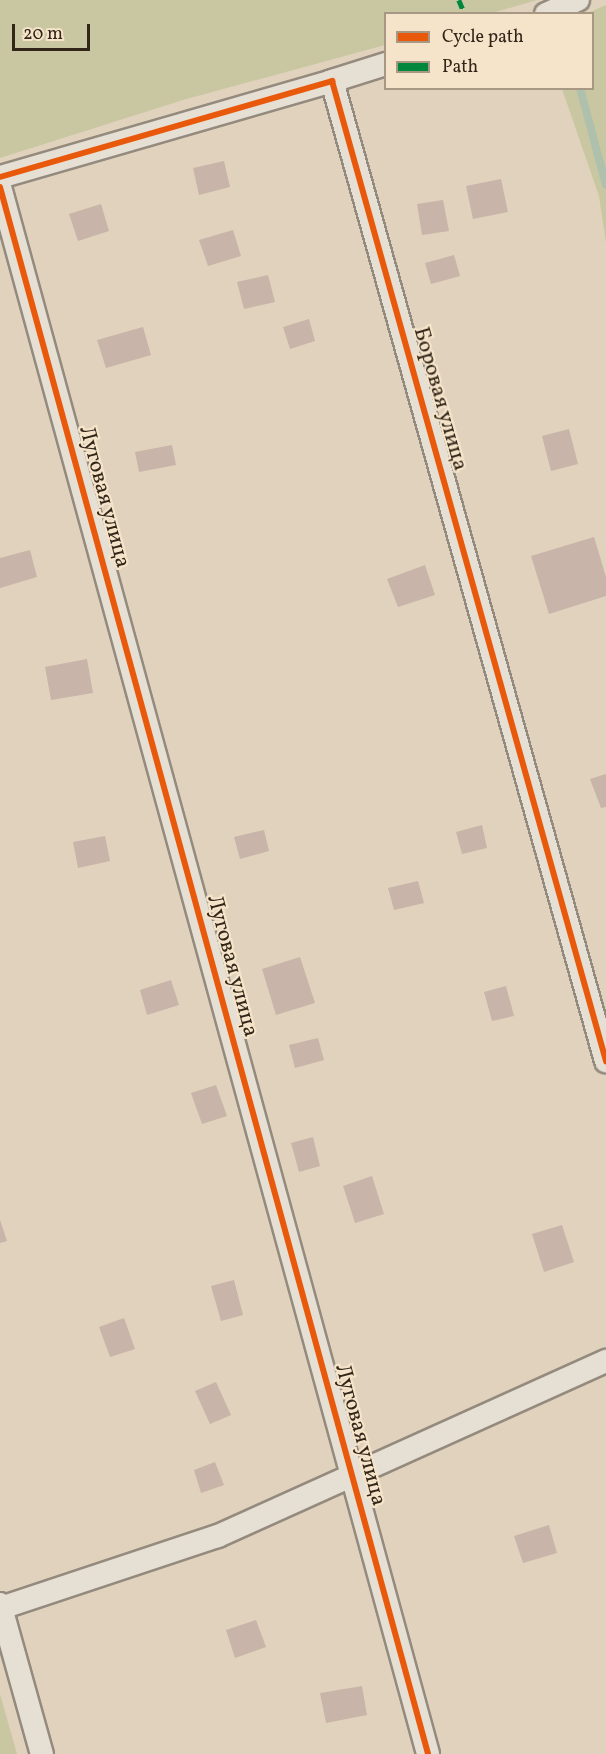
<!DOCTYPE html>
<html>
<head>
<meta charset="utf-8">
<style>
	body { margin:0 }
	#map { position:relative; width:606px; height:1754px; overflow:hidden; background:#e0d2bc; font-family:Vollkorn,serif }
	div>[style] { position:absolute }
	.green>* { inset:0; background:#c9c7a1 }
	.stream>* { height:8px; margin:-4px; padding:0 4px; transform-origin:4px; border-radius:4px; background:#afc0ad }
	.building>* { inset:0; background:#c8b4a8 }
	.roads { filter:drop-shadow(2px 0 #948a7d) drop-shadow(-2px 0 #948a7d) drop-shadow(0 2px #948a7d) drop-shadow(0 -2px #948a7d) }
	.minor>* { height:22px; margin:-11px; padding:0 11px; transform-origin:11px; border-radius:11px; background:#e6dfd4 }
	.quiet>* { height:4.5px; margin-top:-2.25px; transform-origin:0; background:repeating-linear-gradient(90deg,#00873e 0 9px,transparent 0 13.5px) }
	.cycleway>* { height:6px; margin:-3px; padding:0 3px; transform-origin:3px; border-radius:3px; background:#e8590c }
	span { translate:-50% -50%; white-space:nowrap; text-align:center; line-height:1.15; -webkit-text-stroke:4.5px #f5e4ca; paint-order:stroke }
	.street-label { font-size:22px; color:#322619 }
	.legend { position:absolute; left:384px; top:12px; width:210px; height:78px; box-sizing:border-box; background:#f5e4ca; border:2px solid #a79883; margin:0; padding:8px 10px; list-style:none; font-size:18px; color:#322619 }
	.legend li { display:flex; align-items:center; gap:12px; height:30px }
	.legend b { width:30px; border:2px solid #a79883 }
	.scale { position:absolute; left:12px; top:24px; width:78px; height:27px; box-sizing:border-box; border:3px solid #322619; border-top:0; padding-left:8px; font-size:18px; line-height:21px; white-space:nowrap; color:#322619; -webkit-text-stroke:4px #f5e4ca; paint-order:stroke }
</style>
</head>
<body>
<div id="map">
	<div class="green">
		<i style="clip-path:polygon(0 0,537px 0,492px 13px,386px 14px,385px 45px,183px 100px,0 158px)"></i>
		<i style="clip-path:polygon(606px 5px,606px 243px,599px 196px,562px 89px,592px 88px,592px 14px,588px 13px)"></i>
		<i style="clip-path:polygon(0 1694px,17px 1754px,0 1754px)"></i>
	</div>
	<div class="stream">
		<i style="left:580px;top:88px;width:100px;rotate:75deg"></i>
	</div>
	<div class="building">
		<i style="clip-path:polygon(224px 161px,230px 187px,199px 195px,193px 168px)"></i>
		<i style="clip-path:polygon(501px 179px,508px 212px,473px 219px,466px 186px)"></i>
		<i style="clip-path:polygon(443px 200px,449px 231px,422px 235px,417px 204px)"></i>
		<i style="clip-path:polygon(101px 204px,109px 231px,78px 241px,69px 214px)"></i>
		<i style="clip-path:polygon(233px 230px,241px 256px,208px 266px,199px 240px)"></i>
		<i style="clip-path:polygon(454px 255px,460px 276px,431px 284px,425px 263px)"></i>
		<i style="clip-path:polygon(268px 275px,275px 302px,244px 309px,237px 282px)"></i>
		<i style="clip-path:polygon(309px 319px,315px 341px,290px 349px,283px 327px)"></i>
		<i style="clip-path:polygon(143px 327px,151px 355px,106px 368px,97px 340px)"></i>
		<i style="clip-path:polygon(569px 429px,578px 464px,551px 471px,542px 436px)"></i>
		<i style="clip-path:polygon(172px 445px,176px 465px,139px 472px,135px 452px)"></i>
		<i style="clip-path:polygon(594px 537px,606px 577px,606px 596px,549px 614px,531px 556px)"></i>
		<i style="clip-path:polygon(30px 550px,37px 577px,0 588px,0 558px)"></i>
		<i style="clip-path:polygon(425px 565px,435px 595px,398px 607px,387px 579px)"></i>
		<i style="clip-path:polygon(87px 659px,93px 693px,51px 700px,45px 667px)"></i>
		<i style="clip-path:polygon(606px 774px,606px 807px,601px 808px,590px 779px)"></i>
		<i style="clip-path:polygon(482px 825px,487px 848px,462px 854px,456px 832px)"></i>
		<i style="clip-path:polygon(264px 830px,269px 851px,240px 859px,234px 837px)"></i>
		<i style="clip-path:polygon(105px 836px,110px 861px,78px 868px,73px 842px)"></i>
		<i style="clip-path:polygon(418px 881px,424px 903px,394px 910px,388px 888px)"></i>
		<i style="clip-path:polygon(300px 957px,315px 1003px,276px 1015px,262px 969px)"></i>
		<i style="clip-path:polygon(171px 980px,179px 1005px,147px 1015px,140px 990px)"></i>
		<i style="clip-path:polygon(506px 986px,514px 1016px,492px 1021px,484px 992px)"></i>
		<i style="clip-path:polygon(318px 1038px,324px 1060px,295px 1068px,289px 1045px)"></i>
		<i style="clip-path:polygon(216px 1085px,227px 1116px,202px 1124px,191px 1093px)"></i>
		<i style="clip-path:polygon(313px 1137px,320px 1166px,299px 1172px,291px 1143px)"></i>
		<i style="clip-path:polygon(372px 1176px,384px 1214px,355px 1223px,343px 1186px)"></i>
		<i style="clip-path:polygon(0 1220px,7px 1241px,0 1243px)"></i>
		<i style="clip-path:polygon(562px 1225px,574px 1262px,544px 1272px,532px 1234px)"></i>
		<i style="clip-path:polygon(234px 1280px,243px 1315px,221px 1321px,211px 1286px)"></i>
		<i style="clip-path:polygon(124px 1318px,135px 1349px,110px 1357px,99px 1327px)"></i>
		<i style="clip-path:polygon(216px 1382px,231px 1415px,210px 1424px,195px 1391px)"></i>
		<i style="clip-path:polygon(215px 1462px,224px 1485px,201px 1493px,194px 1470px)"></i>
		<i style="clip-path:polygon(549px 1525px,557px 1553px,523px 1563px,514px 1536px)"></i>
		<i style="clip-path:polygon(256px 1620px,266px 1647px,235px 1658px,226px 1630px)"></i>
		<i style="clip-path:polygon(362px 1686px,367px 1715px,326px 1723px,320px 1693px)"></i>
	</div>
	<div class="roads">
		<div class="minor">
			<i style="left:546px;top:14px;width:35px;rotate:-24deg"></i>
			<i style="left:332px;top:81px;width:57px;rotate:-17.5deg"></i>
			<i style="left:0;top:177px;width:346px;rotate:-16.1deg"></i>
			<i style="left:332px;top:81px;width:1018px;rotate:74.38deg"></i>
			<i style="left:0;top:187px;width:1624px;rotate:74.72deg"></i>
			<i style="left:0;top:1604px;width:156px;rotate:74.4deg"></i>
			<i style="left:1px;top:1608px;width:229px;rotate:-18.4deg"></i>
			<i style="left:218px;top:1536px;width:426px;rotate:-24.3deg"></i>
		</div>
	</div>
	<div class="quiet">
		<i style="left:459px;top:0;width:15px;rotate:67deg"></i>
	</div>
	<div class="cycleway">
		<i style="left:0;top:177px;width:346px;rotate:-16.1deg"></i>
		<i style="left:332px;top:81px;width:1018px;rotate:74.38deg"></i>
		<i style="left:0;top:187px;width:1624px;rotate:74.72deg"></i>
	</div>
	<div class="street-label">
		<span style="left:440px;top:399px;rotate:74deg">Боровая улица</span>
		<span style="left:104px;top:497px;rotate:75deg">Луговая улица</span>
		<span style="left:232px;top:966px;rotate:75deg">Луговая улица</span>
		<span style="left:360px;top:1435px;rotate:75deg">Луговая улица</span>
	</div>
	<ul class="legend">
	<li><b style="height:8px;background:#e8590c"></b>Cycle path</li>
	<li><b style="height:8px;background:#00873e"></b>Path</li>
	</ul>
	<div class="scale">20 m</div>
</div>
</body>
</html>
